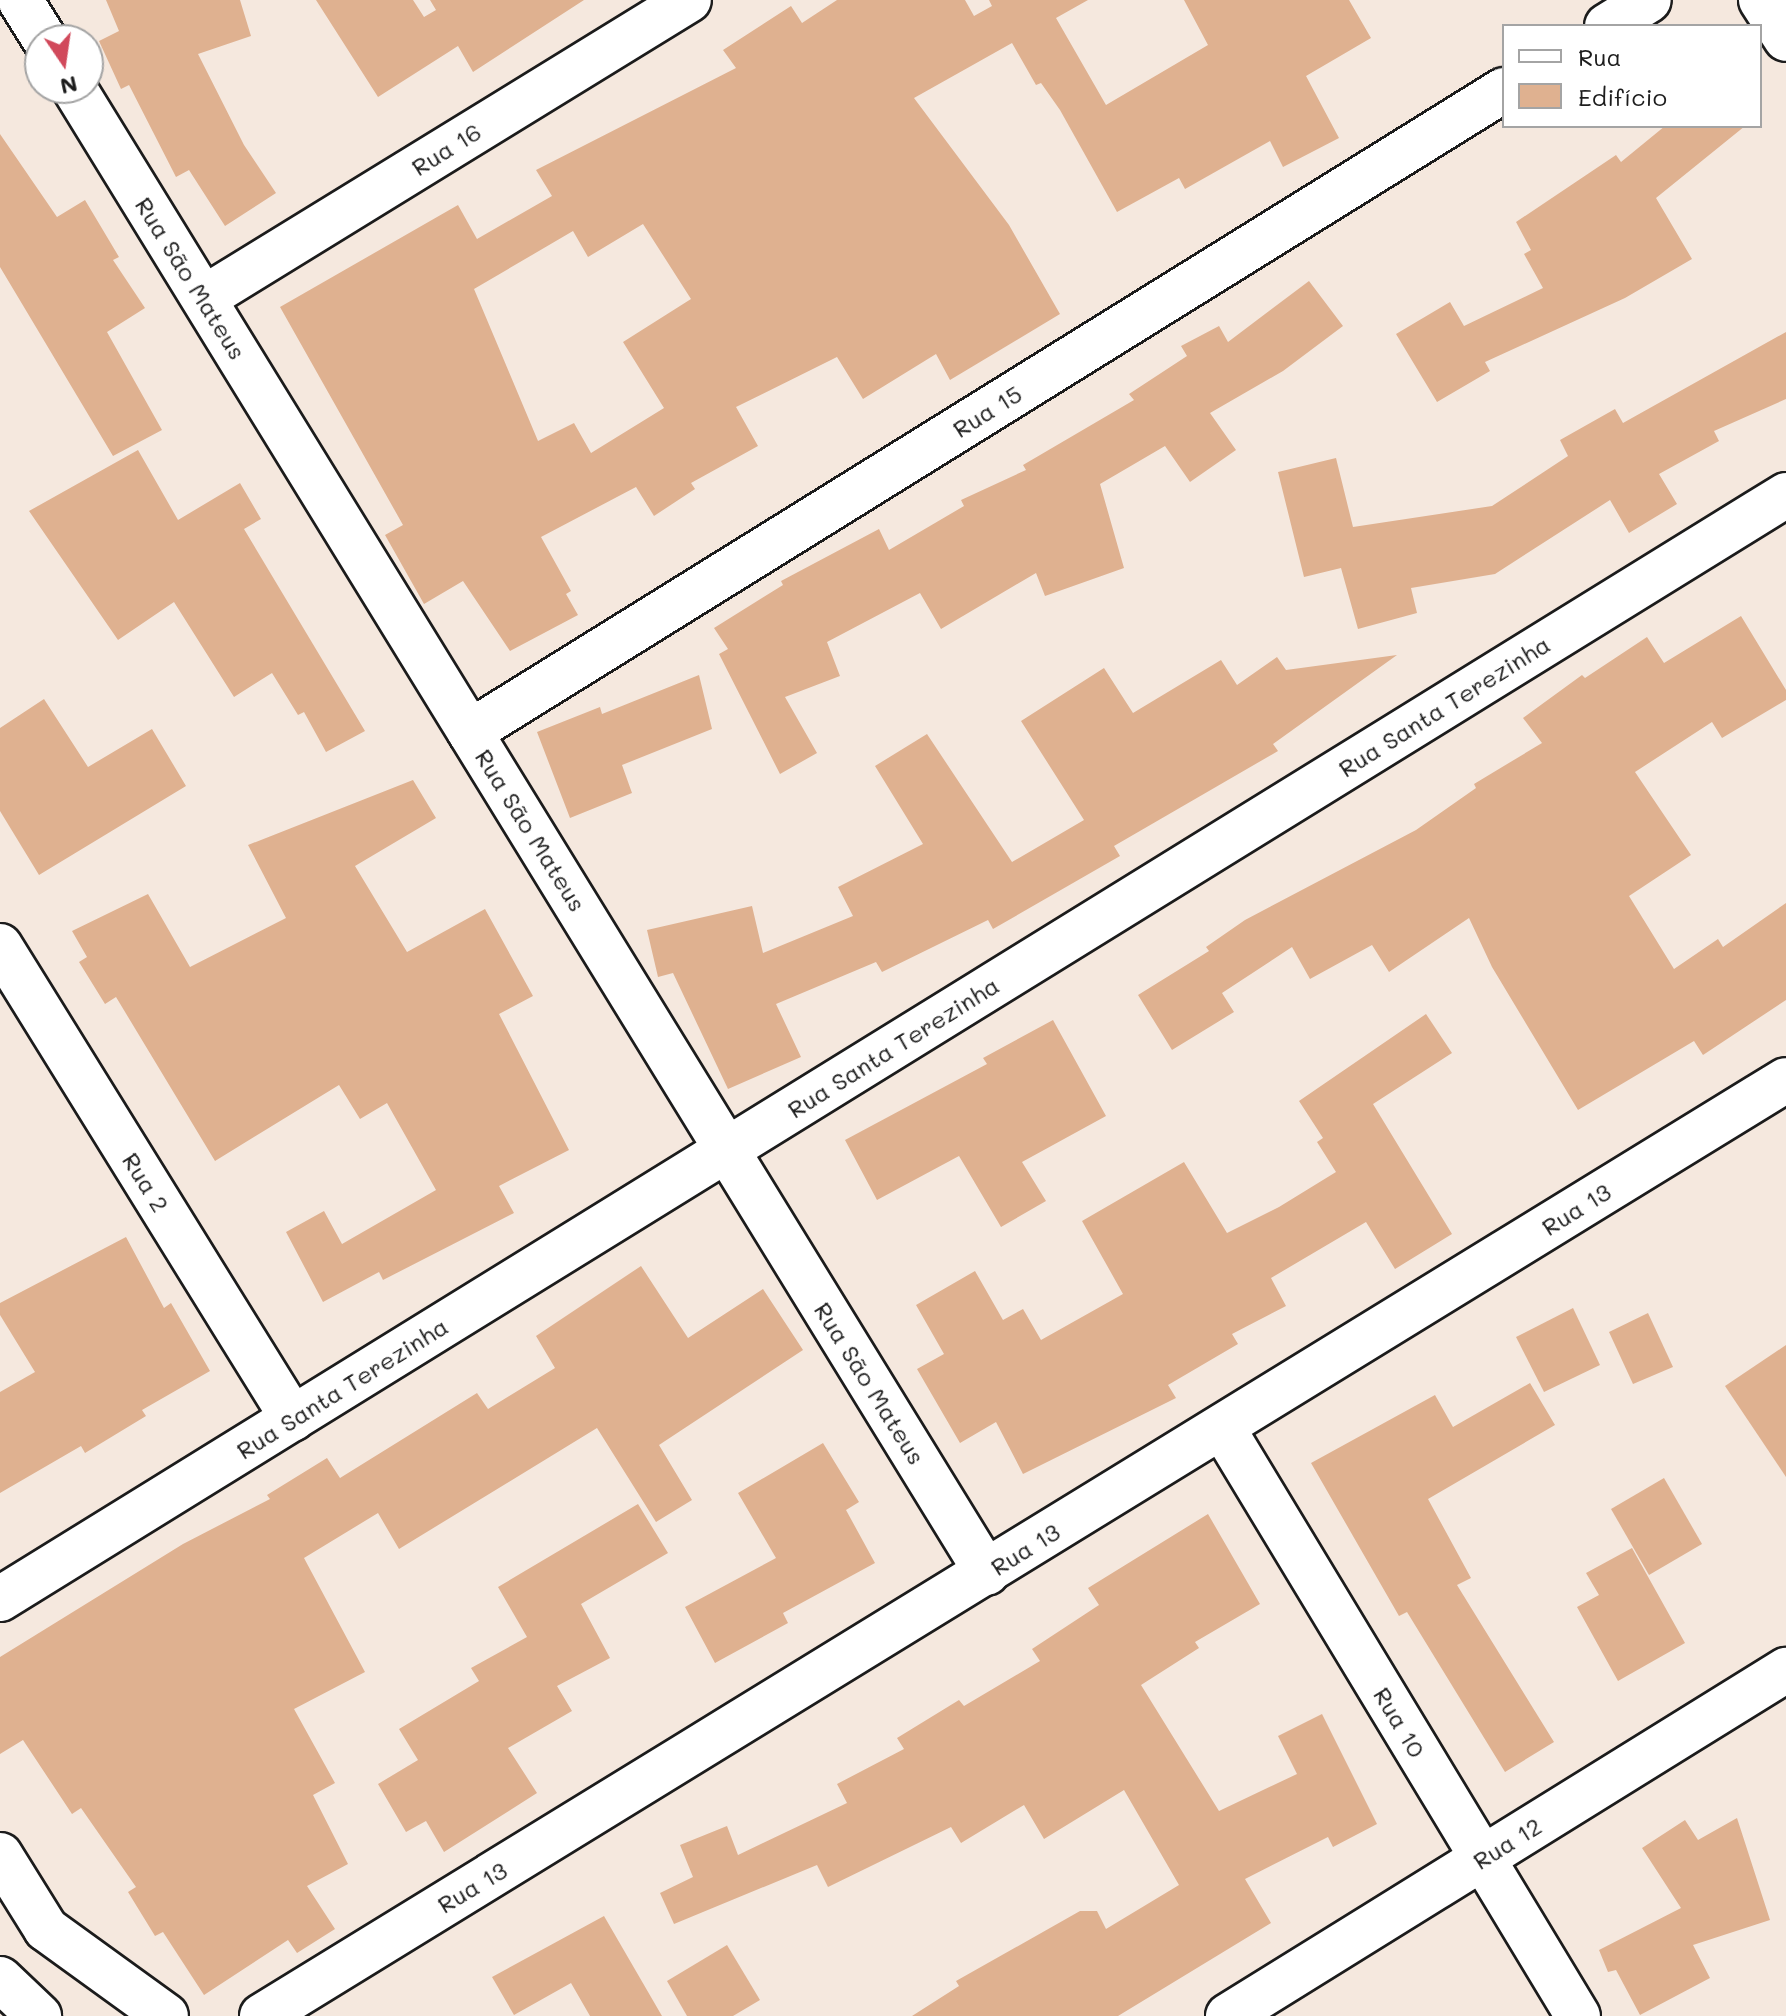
<!DOCTYPE html>
<html>
<head>
<meta charset="utf-8">
<style>
	body { margin:0 }
	#map { position:relative; width:1786px; height:2016px; overflow:hidden; background:#f5e8de; font-family:Mali,sans-serif }
	div>[style] { position:absolute }
	.building>* { inset:0; background:#dfb190 }
	.roads { filter:drop-shadow(2px 0 #1c1c1c) drop-shadow(-2px 0 #1c1c1c) drop-shadow(0 2px #1c1c1c) drop-shadow(0 -2px #1c1c1c) }
	.minor>* { height:44px; margin:-22px; padding:0 22px; transform-origin:22px; border-radius:22px; background:#fff }
	.tertiary>* { height:44px; margin:-22px; padding:0 22px; transform-origin:22px; border-radius:22px; background:#fff }
	span { translate:-50% -50%; white-space:nowrap; text-align:center; line-height:1.15; -webkit-text-stroke:7px #fff; paint-order:stroke }
	.street-label { font-size:24px; color:#1c1c1c }
	.legend { position:absolute; left:1502px; top:24px; width:260px; height:104px; box-sizing:border-box; background:#fff; border:2px solid #a4a4a4; margin:0; padding:10px 14px; list-style:none; font-size:24px; color:#1c1c1c }
	.legend li { display:flex; align-items:center; gap:16px; height:40px }
	.legend b { width:40px; border:2px solid #a4a4a4 }
	.north { position:absolute; left:24px; top:24px; width:80px; height:80px; box-sizing:border-box; background:#fff; border:2px solid #a4a4a4; border-radius:50%; rotate:167deg; font-size:22px; font-weight:700; line-height:32px; text-align:center; color:#1c1c1c }
	.north::after { content:''; display:block; margin:auto; width:28px; height:36px; background:#d1495b; clip-path:polygon(50% 0,100% 100%,50% 72%,0 100%) }
</style>
</head>
<body>
<div id="map">
	<div class="building">
		<i style="clip-path:polygon(106px 0,240px 0,251px 36px,198px 54px,244px 145px,276px 193px,225px 226px,189px 170px,176px 177px,129px 85px,121px 89px,99px 41px,119px 31px)"></i>
		<i style="clip-path:polygon(316px 0,413px 0,424px 17px,436px 10px,430px 0,584px 0,473px 72px,458px 46px,378px 97px)"></i>
		<i style="clip-path:polygon(evenodd,837px 0,965px 0,974px 16px,992px 6px,989px 0,1088px 0,1056px 18px,1106px 105px,1208px 45px,1184px 0,1349px 0,1371px 38px,1306px 76px,1339px 138px,1283px 167px,1270px 141px,1185px 189px,1179px 178px,1117px 212px,1060px 110px,1041px 83px,1036px 85px,1012px 43px,914px 98px,1009px 225px,1060px 314px,950px 380px,936px 354px,863px 399px,837px 357px,736px 407px,758px 446px,691px 483px,695px 489px,654px 516px,636px 487px,541px 537px,571px 591px,566px 594px,578px 615px,510px 651px,463px 581px,424px 604px,385px 535px,403px 525px,280px 307px,458px 205px,477px 239px,552px 196px,536px 170px,736px 68px,723px 50px,791px 6px,802px 23px,837px 0,643px 224px,691px 299px,623px 342px,664px 408px,591px 453px,574px 423px,538px 441px,474px 289px,573px 231px,588px 257px,643px 224px)"></i>
		<i style="clip-path:polygon(1665px 126px,1745px 126px,1656px 198px,1692px 259px,1625px 298px,1485px 362px,1490px 371px,1437px 402px,1396px 334px,1450px 302px,1464px 326px,1543px 288px,1524px 254px,1531px 250px,1516px 222px,1616px 155px,1621px 162px)"></i>
		<i style="clip-path:polygon(0 134px,57px 217px,85px 200px,119px 257px,113px 260px,145px 308px,107px 332px,162px 430px,113px 456px,0 267px)"></i>
		<i style="clip-path:polygon(1309px 281px,1343px 326px,1283px 371px,1210px 413px,1236px 450px,1190px 482px,1165px 446px,1100px 484px,1124px 568px,1045px 596px,1036px 573px,941px 629px,920px 593px,827px 642px,840px 676px,785px 697px,817px 753px,780px 774px,719px 654px,728px 649px,714px 628px,783px 585px,781px 581px,879px 529px,889px 550px,964px 506px,961px 500px,1026px 470px,1023px 465px,1134px 400px,1129px 394px,1187px 356px,1181px 346px,1219px 326px,1228px 342px)"></i>
		<i style="clip-path:polygon(1786px 332px,1786px 399px,1714px 431px,1719px 441px,1659px 474px,1677px 504px,1629px 533px,1610px 500px,1495px 574px,1411px 588px,1417px 613px,1358px 629px,1341px 568px,1304px 577px,1278px 472px,1336px 458px,1353px 527px,1492px 506px,1568px 456px,1560px 440px,1615px 409px,1623px 423px)"></i>
		<i style="clip-path:polygon(138px 450px,178px 520px,240px 483px,261px 519px,244px 529px,365px 731px,326px 752px,304px 712px,298px 715px,272px 673px,234px 697px,174px 602px,118px 640px,29px 511px)"></i>
		<i style="clip-path:polygon(1741px 616px,1786px 690px,1786px 700px,1722px 738px,1712px 722px,1635px 772px,1691px 855px,1629px 896px,1674px 969px,1718px 939px,1723px 947px,1786px 903px,1786px 1000px,1703px 1055px,1694px 1041px,1578px 1110px,1492px 967px,1469px 918px,1389px 972px,1372px 945px,1310px 979px,1292px 947px,1222px 993px,1234px 1012px,1172px 1050px,1138px 995px,1209px 951px,1206px 947px,1245px 920px,1416px 830px,1476px 788px,1474px 784px,1542px 743px,1523px 718px,1582px 675px,1585px 678px,1647px 637px,1664px 663px)"></i>
		<i style="clip-path:polygon(1397px 655px,1273px 744px,1278px 751px,1114px 846px,1120px 856px,993px 929px,988px 920px,882px 972px,876px 962px,776px 1004px,801px 1057px,728px 1089px,673px 973px,658px 977px,647px 930px,752px 906px,763px 953px,853px 916px,838px 887px,923px 844px,875px 766px,927px 734px,1012px 862px,1084px 820px,1021px 721px,1104px 668px,1133px 713px,1221px 660px,1237px 685px,1277px 657px,1286px 670px)"></i>
		<i style="clip-path:polygon(699px 675px,712px 729px,622px 765px,632px 793px,570px 818px,537px 732px,600px 707px,602px 714px)"></i>
		<i style="clip-path:polygon(44px 699px,88px 767px,152px 729px,186px 786px,39px 875px,0 811px,0 728px)"></i>
		<i style="clip-path:polygon(413px 780px,436px 818px,355px 866px,407px 952px,485px 909px,533px 996px,499px 1014px,569px 1150px,499px 1186px,514px 1213px,383px 1280px,379px 1272px,323px 1302px,286px 1232px,324px 1211px,342px 1244px,436px 1190px,387px 1103px,360px 1119px,339px 1085px,215px 1161px,116px 997px,105px 1004px,79px 962px,87px 957px,72px 931px,148px 894px,190px 967px,286px 918px,248px 845px)"></i>
		<i style="clip-path:polygon(1426px 1014px,1452px 1053px,1373px 1104px,1452px 1234px,1395px 1269px,1366px 1222px,1271px 1278px,1286px 1306px,1232px 1334px,1238px 1344px,1168px 1385px,1176px 1398px,1023px 1474px,996px 1422px,960px 1443px,917px 1369px,944px 1354px,916px 1305px,975px 1271px,1003px 1320px,1023px 1309px,1041px 1340px,1123px 1294px,1082px 1221px,1184px 1162px,1227px 1233px,1279px 1207px,1336px 1172px,1317px 1142px,1323px 1138px,1299px 1101px)"></i>
		<i style="clip-path:polygon(1053px 1020px,1106px 1116px,1022px 1162px,1046px 1201px,1001px 1227px,959px 1156px,877px 1200px,845px 1140px,987px 1064px,983px 1058px)"></i>
		<i style="clip-path:polygon(126px 1237px,164px 1308px,171px 1303px,210px 1371px,142px 1410px,146px 1416px,85px 1453px,81px 1446px,0 1493px,0 1392px,35px 1372px,0 1315px,0 1303px)"></i>
		<i style="clip-path:polygon(641px 1266px,688px 1338px,763px 1289px,803px 1350px,659px 1445px,692px 1500px,656px 1522px,597px 1428px,399px 1549px,378px 1513px,304px 1558px,365px 1672px,294px 1709px,335px 1783px,313px 1795px,348px 1864px,307px 1886px,335px 1929px,297px 1953px,288px 1940px,204px 1995px,163px 1932px,155px 1936px,128px 1892px,136px 1887px,81px 1808px,72px 1814px,23px 1740px,0 1754px,0 1657px,183px 1544px,270px 1499px,267px 1495px,327px 1458px,340px 1478px,477px 1393px,488px 1409px,555px 1368px,536px 1336px)"></i>
		<i style="clip-path:polygon(1573px 1308px,1600px 1365px,1544px 1392px,1516px 1337px)"></i>
		<i style="clip-path:polygon(1648px 1313px,1673px 1367px,1633px 1384px,1609px 1332px)"></i>
		<i style="clip-path:polygon(1786px 1345px,1786px 1477px,1725px 1386px)"></i>
		<i style="clip-path:polygon(1530px 1383px,1555px 1425px,1428px 1499px,1471px 1578px,1457px 1585px,1554px 1742px,1505px 1772px,1407px 1612px,1399px 1616px,1311px 1463px,1435px 1395px,1453px 1427px)"></i>
		<i style="clip-path:polygon(823px 1443px,859px 1502px,846px 1510px,875px 1563px,783px 1613px,788px 1623px,715px 1663px,685px 1607px,776px 1558px,738px 1493px)"></i>
		<i style="clip-path:polygon(1664px 1478px,1702px 1544px,1649px 1575px,1611px 1509px)"></i>
		<i style="clip-path:polygon(638px 1504px,668px 1553px,581px 1604px,610px 1658px,557px 1686px,572px 1711px,508px 1748px,537px 1793px,444px 1852px,426px 1821px,406px 1832px,378px 1784px,418px 1760px,399px 1729px,479px 1681px,471px 1668px,527px 1637px,498px 1587px)"></i>
		<i style="clip-path:polygon(1208px 1514px,1260px 1604px,1195px 1642px,1199px 1648px,1141px 1685px,1219px 1811px,1297px 1774px,1278px 1736px,1322px 1714px,1377px 1824px,1333px 1847px,1328px 1837px,1245px 1879px,1271px 1923px,1118px 2016px,912px 2016px,959px 1986px,956px 1981px,1080px 1911px,1097px 1911px,1106px 1929px,1179px 1885px,1124px 1790px,1044px 1839px,1024px 1805px,961px 1843px,951px 1827px,828px 1887px,817px 1865px,674px 1924px,660px 1893px,693px 1877px,680px 1845px,727px 1826px,738px 1855px,847px 1803px,837px 1784px,904px 1749px,897px 1738px,959px 1700px,964px 1706px,1040px 1661px,1032px 1649px,1099px 1605px,1088px 1588px)"></i>
		<i style="clip-path:polygon(1632px 1548px,1685px 1643px,1618px 1681px,1577px 1607px,1599px 1595px,1586px 1573px)"></i>
		<i style="clip-path:polygon(1737px 1818px,1770px 1920px,1693px 1945px,1710px 1978px,1640px 2015px,1616px 1970px,1608px 1972px,1599px 1950px,1681px 1908px,1642px 1848px,1685px 1820px,1698px 1840px)"></i>
		<i style="clip-path:polygon(604px 1916px,662px 2016px,590px 2016px,571px 1983px,514px 2015px,492px 1977px)"></i>
		<i style="clip-path:polygon(727px 1945px,760px 2000px,733px 2016px,687px 2016px,667px 1981px)"></i>
	</div>
	<div class="roads">
		<div class="minor">
			<i style="left:20px;top:0;width:47px;rotate:58deg"></i>
			<i style="left:1761px;top:0;width:46px;rotate:57.3deg"></i>
			<i style="left:1607px;top:26px;width:49px;rotate:-31.8deg"></i>
			<i style="left:74px;top:88px;width:1743px;rotate:58.42deg"></i>
			<i style="left:204px;top:298px;width:569px;rotate:-31.57deg"></i>
			<i style="left:470px;top:732px;width:1217px;rotate:-31.84deg"></i>
			<i style="left:0;top:946px;width:556px;rotate:58.22deg"></i>
			<i style="left:1222px;top:1427px;width:688px;rotate:58.85deg"></i>
			<i style="left:0;top:1599px;width:2100px;rotate:-31.72deg"></i>
			<i style="left:1228px;top:2016px;width:657px;rotate:-31.8deg"></i>
		</div>
		<div class="tertiary">
			<i style="left:0;top:1855px;width:87px;rotate:58.1deg"></i>
			<i style="left:46px;top:1929px;width:148px;rotate:35.9deg"></i>
			<i style="left:0;top:1979px;width:54px;rotate:43.5deg"></i>
			<i style="left:262px;top:2016px;width:1788px;rotate:-31.56deg"></i>
		</div>
	</div>
	<div class="street-label">
		<span style="left:446px;top:149px;rotate:-32deg">Rua 16</span>
		<span style="left:191px;top:278px;rotate:58deg">Rua São Mateus</span>
		<span style="left:987px;top:411px;rotate:-32deg">Rua 15</span>
		<span style="left:1444px;top:706px;rotate:-32deg">Rua Santa Terezinha</span>
		<span style="left:531px;top:830px;rotate:58deg">Rua São Mateus</span>
		<span style="left:893px;top:1047px;rotate:-32deg">Rua Santa Terezinha</span>
		<span style="left:146px;top:1182px;rotate:58deg">Rua 2</span>
		<span style="left:1576px;top:1209px;rotate:-32deg">Rua 13</span>
		<span style="left:870px;top:1383px;rotate:58deg">Rua São Mateus</span>
		<span style="left:342px;top:1388px;rotate:-32deg">Rua Santa Terezinha</span>
		<span style="left:1025px;top:1549px;rotate:-32deg">Rua 13</span>
		<span style="left:1400px;top:1722px;rotate:59deg">Rua 10</span>
		<span style="left:1507px;top:1843px;rotate:-32deg">Rua 12</span>
		<span style="left:472px;top:1887px;rotate:-31deg">Rua 13</span>
	</div>
	<ul class="legend">
	<li><b style="height:10px;background:#fff"></b>Rua</li>
	<li><b style="height:22px;background:#dfb190"></b>Edifício</li>
	</ul>
	<div class="north">N</div>
</div>
</body>
</html>
